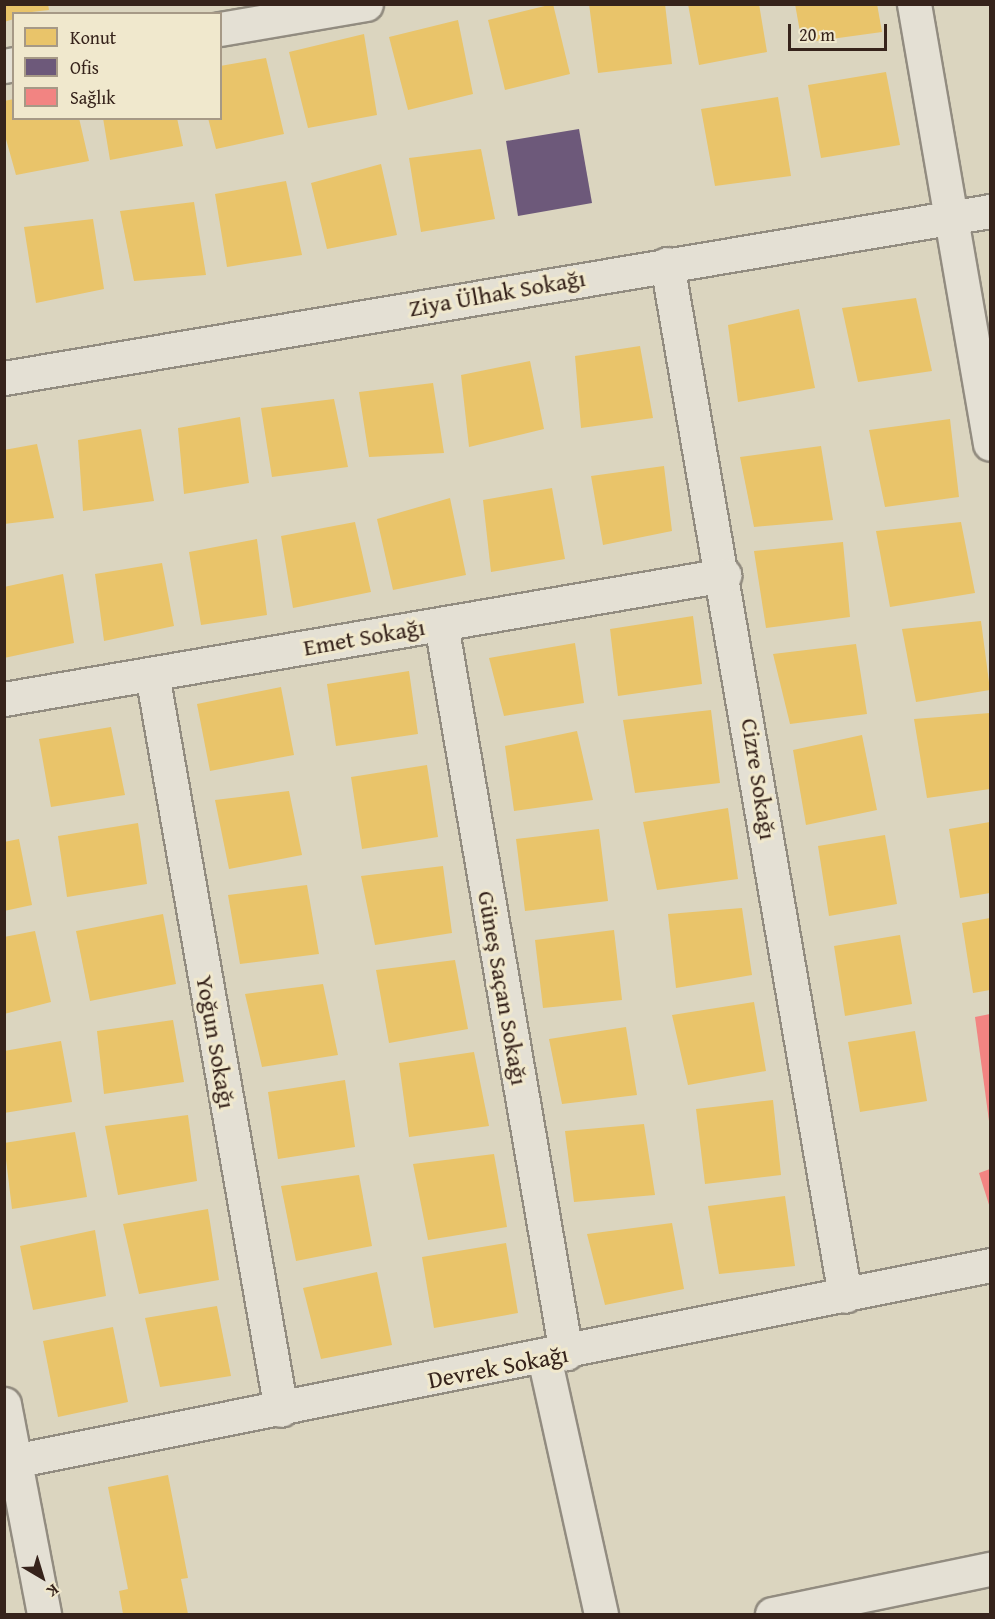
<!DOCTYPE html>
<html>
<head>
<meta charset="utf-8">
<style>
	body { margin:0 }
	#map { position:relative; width:995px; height:1619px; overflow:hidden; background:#dbd5bf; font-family:"Gentium Book Plus",serif }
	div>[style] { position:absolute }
	.homes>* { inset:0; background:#e9c46a }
	.offices>* { inset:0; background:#6d597a }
	.health>* { inset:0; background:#f28482 }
	.roads { filter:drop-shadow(2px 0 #928c80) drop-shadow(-2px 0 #928c80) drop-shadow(0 2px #928c80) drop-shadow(0 -2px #928c80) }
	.minor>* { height:33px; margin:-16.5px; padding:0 16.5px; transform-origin:16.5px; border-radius:16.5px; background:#e4e0d4 }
	.tertiary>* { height:33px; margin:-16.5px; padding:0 16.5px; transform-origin:16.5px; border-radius:16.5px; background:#e4e0d4 }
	span { translate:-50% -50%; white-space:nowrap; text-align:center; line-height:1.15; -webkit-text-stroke:6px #f0e8cd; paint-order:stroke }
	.street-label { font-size:24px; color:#36231b }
	.frame { position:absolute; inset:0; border:6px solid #36231b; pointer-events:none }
	.legend { position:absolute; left:12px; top:12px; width:210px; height:108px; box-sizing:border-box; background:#f0e8cd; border:2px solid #a69986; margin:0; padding:8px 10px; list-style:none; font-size:18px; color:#36231b }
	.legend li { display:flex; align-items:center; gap:12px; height:30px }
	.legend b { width:30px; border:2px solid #a69986 }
	.north { position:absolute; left:12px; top:1547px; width:60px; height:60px; -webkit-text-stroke:4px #f0e8cd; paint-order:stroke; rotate:142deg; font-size:16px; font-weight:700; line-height:24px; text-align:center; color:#36231b }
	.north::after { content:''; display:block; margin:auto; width:21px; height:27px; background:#36231b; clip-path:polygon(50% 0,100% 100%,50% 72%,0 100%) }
	.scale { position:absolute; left:788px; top:24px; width:99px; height:27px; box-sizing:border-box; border:3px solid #36231b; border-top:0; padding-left:8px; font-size:18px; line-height:21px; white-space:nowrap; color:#36231b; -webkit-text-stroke:4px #f0e8cd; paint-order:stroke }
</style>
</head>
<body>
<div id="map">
	<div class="homes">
		<i style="clip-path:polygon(4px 4px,48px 4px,49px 10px,14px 14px,14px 19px,4px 22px)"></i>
		<i style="clip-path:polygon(553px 4px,570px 74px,505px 90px,488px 20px)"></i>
		<i style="clip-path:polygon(589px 4px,665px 4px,672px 64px,598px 73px)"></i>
		<i style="clip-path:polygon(688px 4px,759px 4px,767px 52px,699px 65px)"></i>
		<i style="clip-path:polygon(795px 4px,877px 4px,882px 32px,802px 43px)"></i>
		<i style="clip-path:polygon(458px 20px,473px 94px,408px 110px,389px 37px)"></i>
		<i style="clip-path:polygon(364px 34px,377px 115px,308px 128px,289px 52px)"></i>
		<i style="clip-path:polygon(266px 58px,284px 134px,216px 149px,208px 118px,220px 118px,220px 66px)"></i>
		<i style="clip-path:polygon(886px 72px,900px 145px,821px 158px,808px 85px)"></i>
		<i style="clip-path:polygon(778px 97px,791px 176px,715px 186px,701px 109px)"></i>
		<i style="clip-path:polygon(14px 99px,14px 118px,79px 118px,89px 161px,16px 175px,4px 132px,4px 101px)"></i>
		<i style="clip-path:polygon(103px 118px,177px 118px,183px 146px,110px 160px)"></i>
		<i style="clip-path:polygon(481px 149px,495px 219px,421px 232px,409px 158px)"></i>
		<i style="clip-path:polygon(381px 164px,397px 235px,327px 249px,311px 183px)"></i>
		<i style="clip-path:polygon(286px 181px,302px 255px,227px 267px,215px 194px)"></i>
		<i style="clip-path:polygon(194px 202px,206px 275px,134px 281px,120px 211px)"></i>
		<i style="clip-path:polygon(93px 219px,104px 289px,36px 303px,24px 227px)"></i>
		<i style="clip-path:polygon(916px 298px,932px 371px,858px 382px,842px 308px)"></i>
		<i style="clip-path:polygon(799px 309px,815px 388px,738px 402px,728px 325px)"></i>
		<i style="clip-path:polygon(640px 346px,653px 418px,581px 428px,575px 356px)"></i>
		<i style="clip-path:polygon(530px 361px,544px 429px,469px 447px,461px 375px)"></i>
		<i style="clip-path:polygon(433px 383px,444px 453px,369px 457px,359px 392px)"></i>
		<i style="clip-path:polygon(334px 399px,348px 467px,272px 477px,261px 408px)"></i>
		<i style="clip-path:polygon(240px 417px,249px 483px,184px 494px,178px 428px)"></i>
		<i style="clip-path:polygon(950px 419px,959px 497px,885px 507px,869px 430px)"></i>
		<i style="clip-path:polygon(141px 429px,154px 501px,83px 511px,78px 440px)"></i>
		<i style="clip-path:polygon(37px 444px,54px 518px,4px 524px,4px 450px)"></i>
		<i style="clip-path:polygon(821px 446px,833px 520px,754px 527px,740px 457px)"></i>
		<i style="clip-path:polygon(664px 466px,672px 531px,603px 545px,591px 476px)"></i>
		<i style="clip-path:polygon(552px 488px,565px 559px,491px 572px,483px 500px)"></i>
		<i style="clip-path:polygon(450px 498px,466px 575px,393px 590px,377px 519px)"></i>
		<i style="clip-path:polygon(355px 522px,371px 592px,293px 608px,281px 536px)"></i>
		<i style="clip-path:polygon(961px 522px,975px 593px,890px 607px,876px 531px)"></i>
		<i style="clip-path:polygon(257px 539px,267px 615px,201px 625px,189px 552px)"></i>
		<i style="clip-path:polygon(843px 542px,850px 617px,766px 628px,754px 551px)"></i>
		<i style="clip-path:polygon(162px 563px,174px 626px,104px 641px,95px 574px)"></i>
		<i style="clip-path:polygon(63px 574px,74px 643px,4px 658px,4px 587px)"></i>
		<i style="clip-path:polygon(693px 616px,702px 684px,618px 696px,610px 629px)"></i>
		<i style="clip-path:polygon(981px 621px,990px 690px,916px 702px,902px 629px)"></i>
		<i style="clip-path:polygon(575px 643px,584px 703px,504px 716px,489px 658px)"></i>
		<i style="clip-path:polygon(856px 644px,867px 714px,790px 724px,773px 654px)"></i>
		<i style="clip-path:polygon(409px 671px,418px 734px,336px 746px,327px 684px)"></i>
		<i style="clip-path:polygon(281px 687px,294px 755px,210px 771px,197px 704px)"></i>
		<i style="clip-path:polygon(711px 710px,720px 783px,635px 793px,623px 720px)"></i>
		<i style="clip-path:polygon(990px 713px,990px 789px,927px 798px,914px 719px)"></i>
		<i style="clip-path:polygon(111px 727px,125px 795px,51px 807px,39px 739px)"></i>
		<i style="clip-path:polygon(577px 731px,593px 800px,514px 811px,505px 746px)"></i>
		<i style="clip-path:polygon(862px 735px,877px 810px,806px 825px,793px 750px)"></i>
		<i style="clip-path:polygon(427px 765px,438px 837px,362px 849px,351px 777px)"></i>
		<i style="clip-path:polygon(289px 791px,302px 855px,229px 869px,215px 800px)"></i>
		<i style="clip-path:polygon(728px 808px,738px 879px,657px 890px,643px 822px)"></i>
		<i style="clip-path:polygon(990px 822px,990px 893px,960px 898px,949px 829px)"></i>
		<i style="clip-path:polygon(138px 823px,147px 884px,67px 897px,58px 836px)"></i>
		<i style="clip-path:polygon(599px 829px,608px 901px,525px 911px,516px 839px)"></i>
		<i style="clip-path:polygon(885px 835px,897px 904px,829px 916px,818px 846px)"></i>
		<i style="clip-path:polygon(19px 839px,32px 905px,4px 911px,4px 842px)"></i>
		<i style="clip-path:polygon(443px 866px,452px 933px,375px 945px,361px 876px)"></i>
		<i style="clip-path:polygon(307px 885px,319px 954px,240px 964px,228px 895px)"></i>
		<i style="clip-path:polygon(742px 908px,752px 975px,676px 988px,668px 914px)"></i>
		<i style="clip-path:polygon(163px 914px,176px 984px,90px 1001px,76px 931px)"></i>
		<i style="clip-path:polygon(990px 918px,990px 990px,973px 993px,962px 923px)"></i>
		<i style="clip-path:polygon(614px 930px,622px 1000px,543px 1008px,535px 940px)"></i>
		<i style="clip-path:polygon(35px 931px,51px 1002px,4px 1014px,4px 937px)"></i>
		<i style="clip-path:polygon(900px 935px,912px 1004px,845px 1016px,834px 946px)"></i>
		<i style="clip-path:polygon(455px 960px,468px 1029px,389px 1043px,376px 970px)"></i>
		<i style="clip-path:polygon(323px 984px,338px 1055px,262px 1067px,245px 994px)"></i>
		<i style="clip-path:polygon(754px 1002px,766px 1071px,688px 1085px,672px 1015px)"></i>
		<i style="clip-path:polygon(173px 1020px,184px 1082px,104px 1094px,97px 1031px)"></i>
		<i style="clip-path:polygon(626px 1027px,637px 1095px,562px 1104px,549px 1039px)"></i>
		<i style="clip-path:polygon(915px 1031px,927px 1101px,860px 1112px,848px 1042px)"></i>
		<i style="clip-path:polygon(61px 1041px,72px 1102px,4px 1113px,4px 1051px)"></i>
		<i style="clip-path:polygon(474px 1052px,489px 1126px,409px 1137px,399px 1063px)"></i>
		<i style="clip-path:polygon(345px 1080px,355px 1147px,278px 1159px,268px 1092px)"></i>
		<i style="clip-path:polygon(773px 1100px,781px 1175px,705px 1184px,696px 1109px)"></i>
		<i style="clip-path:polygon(188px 1115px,197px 1181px,118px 1195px,105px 1126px)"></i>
		<i style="clip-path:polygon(644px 1124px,655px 1195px,574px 1202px,565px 1131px)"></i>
		<i style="clip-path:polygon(75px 1132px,87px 1197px,12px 1209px,4px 1143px)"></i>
		<i style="clip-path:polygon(494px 1154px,507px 1227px,428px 1240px,413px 1164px)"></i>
		<i style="clip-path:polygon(359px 1175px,372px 1246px,296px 1261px,281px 1186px)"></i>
		<i style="clip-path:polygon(785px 1196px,795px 1266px,719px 1274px,708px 1206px)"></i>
		<i style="clip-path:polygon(208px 1209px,219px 1280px,139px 1294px,123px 1224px)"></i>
		<i style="clip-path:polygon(672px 1223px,684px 1289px,605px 1305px,587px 1234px)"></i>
		<i style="clip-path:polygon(95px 1230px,106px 1296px,33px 1310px,20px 1246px)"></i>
		<i style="clip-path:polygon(506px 1243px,518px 1313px,434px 1328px,422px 1257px)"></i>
		<i style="clip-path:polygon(377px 1272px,392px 1345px,321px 1359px,303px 1288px)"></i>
		<i style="clip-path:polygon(217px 1306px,231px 1376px,160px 1387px,145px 1318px)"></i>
		<i style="clip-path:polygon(113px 1327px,128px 1402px,58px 1417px,43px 1341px)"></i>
		<i style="clip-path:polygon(168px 1475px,188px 1578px,181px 1579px,188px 1614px,123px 1614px,119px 1591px,128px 1589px,108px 1487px)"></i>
	</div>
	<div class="offices">
		<i style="clip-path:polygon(579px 129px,592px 203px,518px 216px,506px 141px)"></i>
	</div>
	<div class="health">
		<i style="clip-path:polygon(990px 1014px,990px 1121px,989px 1121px,975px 1017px)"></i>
		<i style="clip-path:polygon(990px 1169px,990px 1208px,979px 1173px)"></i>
	</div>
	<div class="roads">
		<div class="minor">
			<i style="left:914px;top:4px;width:217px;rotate:80.2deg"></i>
			<i style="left:220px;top:29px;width:148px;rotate:-9.7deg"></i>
			<i style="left:4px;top:66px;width:10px;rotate:-11deg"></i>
			<i style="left:667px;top:264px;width:1047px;rotate:80.21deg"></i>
			<i style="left:441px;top:624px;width:740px;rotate:80.27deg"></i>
			<i style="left:152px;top:674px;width:747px;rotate:80.06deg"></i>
			<i style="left:4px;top:699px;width:731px;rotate:-9.77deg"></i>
			<i style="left:544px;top:1357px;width:263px;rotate:77.5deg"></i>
			<i style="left:4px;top:1404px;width:214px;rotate:79.2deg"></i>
			<i style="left:4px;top:1463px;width:1006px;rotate:-11.35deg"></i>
			<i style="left:772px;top:1614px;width:223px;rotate:-11.7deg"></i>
		</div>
		<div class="tertiary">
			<i style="left:951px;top:218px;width:229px;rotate:80.2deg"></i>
			<i style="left:4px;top:378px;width:1000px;rotate:-9.61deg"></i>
		</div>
	</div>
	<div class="street-label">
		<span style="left:497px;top:293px;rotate:-10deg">Ziya Ülhak Sokağı</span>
		<span style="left:364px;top:637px;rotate:-10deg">Emet Sokağı</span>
		<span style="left:759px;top:779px;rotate:81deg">Cizre Sokağı</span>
		<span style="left:503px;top:988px;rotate:80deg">Güneş Saçan Sokağı</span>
		<span style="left:216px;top:1042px;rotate:80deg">Yoğun Sokağı</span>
		<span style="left:498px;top:1367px;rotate:-11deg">Devrek Sokağı</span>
	</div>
	<div class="frame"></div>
	<ul class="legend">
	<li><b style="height:16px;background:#e9c46a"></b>Konut</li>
	<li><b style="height:16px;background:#6d597a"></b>Ofis</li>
	<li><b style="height:16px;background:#f28482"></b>Sağlık</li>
	</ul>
	<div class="north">K</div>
	<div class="scale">20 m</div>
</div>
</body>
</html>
